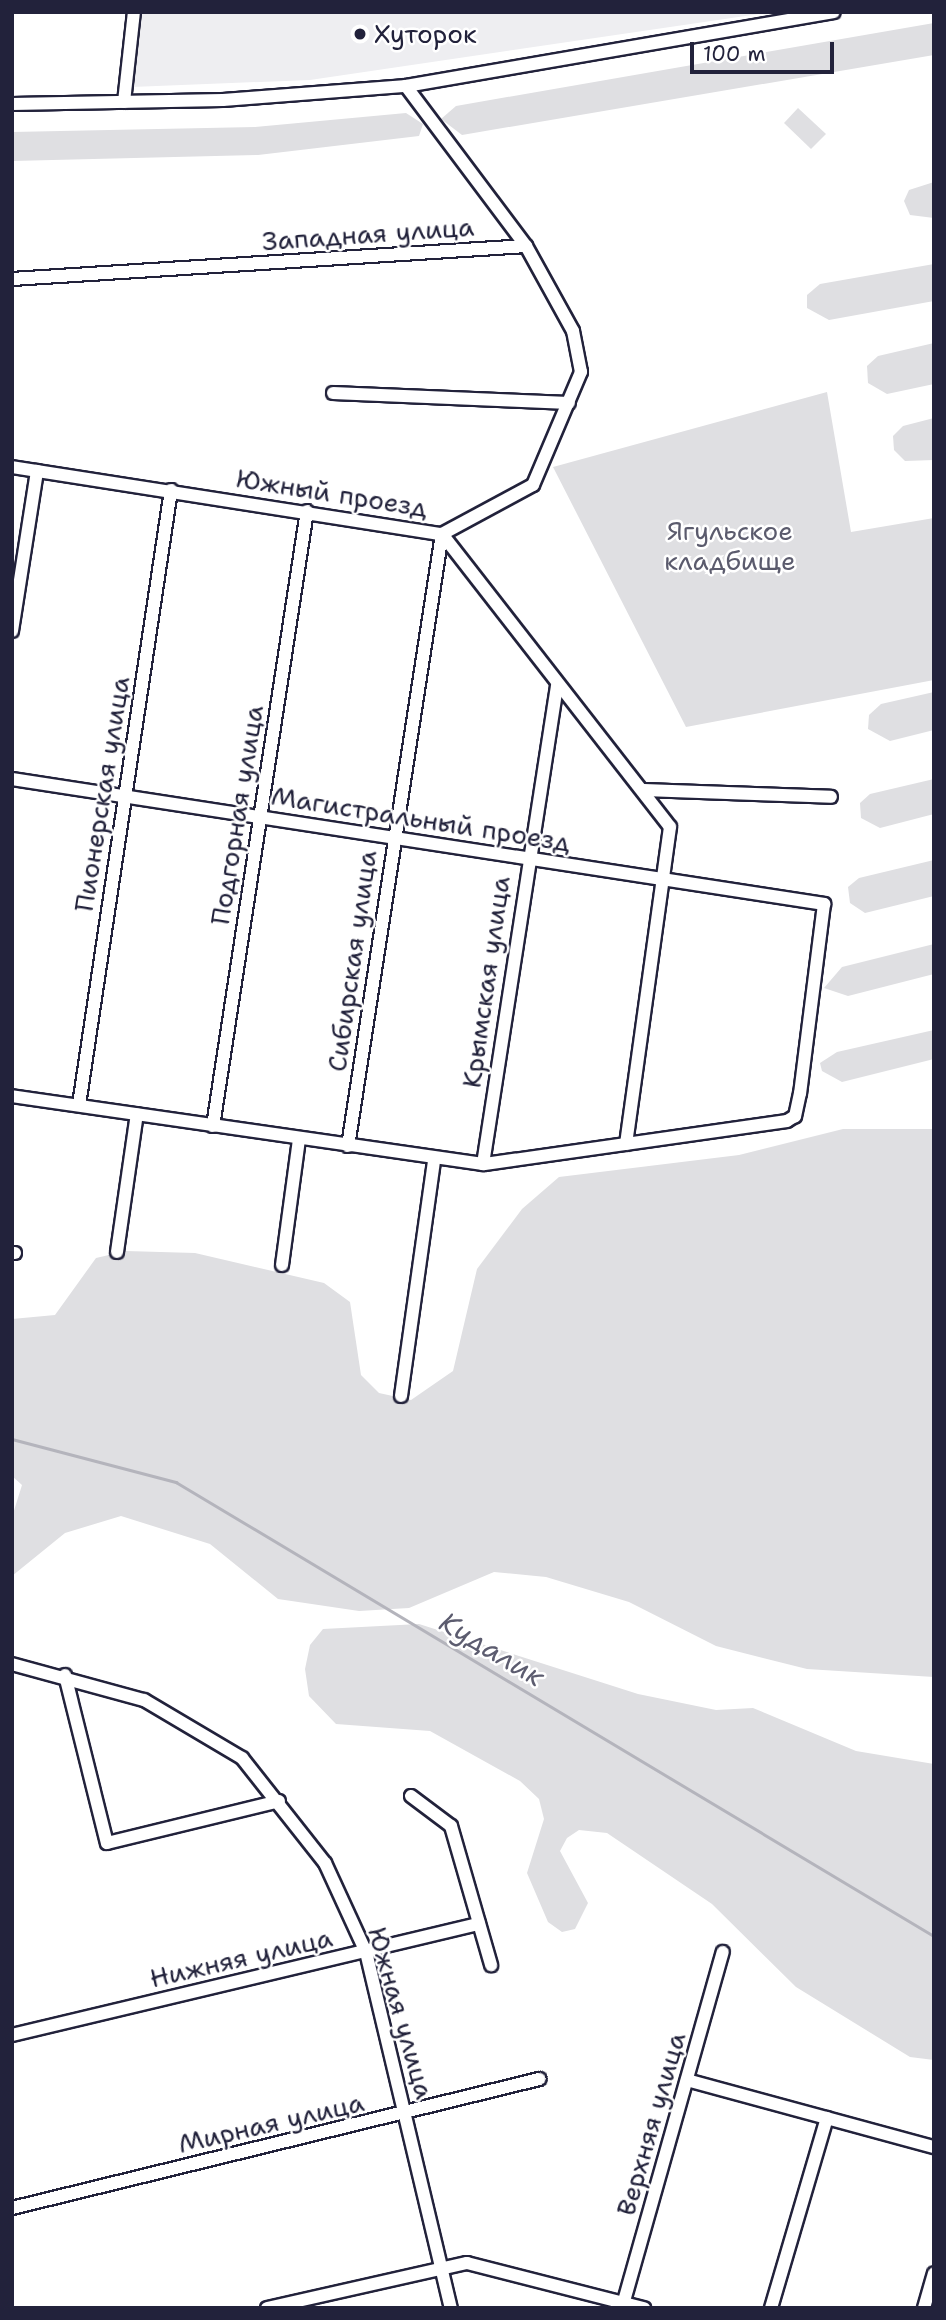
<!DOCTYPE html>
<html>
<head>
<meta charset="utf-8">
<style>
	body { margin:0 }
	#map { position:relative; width:946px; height:2320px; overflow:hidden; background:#fff; font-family:"Shantell Sans",sans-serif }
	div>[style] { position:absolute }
	.built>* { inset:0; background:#eeeef1 }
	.green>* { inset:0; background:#dfdfe2 }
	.stream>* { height:2.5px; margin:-1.25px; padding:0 1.25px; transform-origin:1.25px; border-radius:1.25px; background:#b4b4bc }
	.roads { filter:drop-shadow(2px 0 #22223b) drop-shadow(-2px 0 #22223b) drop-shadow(0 2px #22223b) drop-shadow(0 -2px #22223b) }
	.minor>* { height:12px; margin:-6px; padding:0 6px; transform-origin:6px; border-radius:6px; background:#fff }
	.dots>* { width:19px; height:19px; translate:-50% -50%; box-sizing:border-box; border:4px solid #fff; border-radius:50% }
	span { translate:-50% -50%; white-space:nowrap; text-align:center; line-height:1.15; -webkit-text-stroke:5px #fff; paint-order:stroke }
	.poi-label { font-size:26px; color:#22223b }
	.left { translate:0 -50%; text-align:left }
	.street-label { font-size:26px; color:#22223b }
	.park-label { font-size:26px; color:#5b5b6d }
	.water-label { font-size:28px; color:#5c5c6f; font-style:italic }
	.frame { position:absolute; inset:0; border:14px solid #22223b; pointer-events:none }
	.scale { position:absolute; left:690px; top:42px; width:144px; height:32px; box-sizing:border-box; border:4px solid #22223b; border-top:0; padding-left:9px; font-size:21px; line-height:24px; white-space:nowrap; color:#22223b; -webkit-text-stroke:5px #fff; paint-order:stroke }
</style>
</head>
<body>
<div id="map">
	<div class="built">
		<i style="clip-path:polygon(142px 12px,772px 12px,310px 80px,132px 87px)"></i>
	</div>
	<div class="green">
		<i style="clip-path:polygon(934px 23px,934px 55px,462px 135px,441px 119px,456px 106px)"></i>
		<i style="clip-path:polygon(798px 108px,826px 134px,811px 149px,784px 123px)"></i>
		<i style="clip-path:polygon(406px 113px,423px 124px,419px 136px,258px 155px,12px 161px,12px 132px,255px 127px)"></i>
		<i style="clip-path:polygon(934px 182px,934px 218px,910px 215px,904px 201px,909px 190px)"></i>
		<i style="clip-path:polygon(934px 264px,934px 301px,829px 320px,807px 308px,807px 295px,820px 284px)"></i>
		<i style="clip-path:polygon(934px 343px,934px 384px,887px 394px,868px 383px,867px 366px,878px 356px)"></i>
		<i style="clip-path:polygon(827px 392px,851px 532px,934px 518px,934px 680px,686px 727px,553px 467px)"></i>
		<i style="clip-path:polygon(934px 418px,934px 460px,905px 461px,894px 450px,893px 436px,903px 426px)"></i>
		<i style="clip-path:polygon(934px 692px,934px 730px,890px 741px,868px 729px,869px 715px,881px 704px)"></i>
		<i style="clip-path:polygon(934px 779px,934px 814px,880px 828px,861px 818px,860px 803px,870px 794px)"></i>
		<i style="clip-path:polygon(934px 860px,934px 896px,865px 913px,850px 903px,848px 887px,859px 878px)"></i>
		<i style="clip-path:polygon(934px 944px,934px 974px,848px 996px,824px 988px,842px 967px)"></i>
		<i style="clip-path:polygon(934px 1030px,934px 1059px,842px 1082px,822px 1071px,820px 1063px,837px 1052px)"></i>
		<i style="clip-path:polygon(843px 1129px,934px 1129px,934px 1677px,807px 1669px,716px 1646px,629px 1602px,546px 1577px,494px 1572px,409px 1608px,359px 1611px,278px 1599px,210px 1544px,121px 1516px,65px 1533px,12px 1576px,12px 1517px,22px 1485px,12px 1476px,12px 1319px,55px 1315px,96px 1258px,126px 1251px,195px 1253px,324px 1283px,350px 1302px,361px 1375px,379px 1393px,411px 1400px,453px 1371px,477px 1269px,522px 1209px,559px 1177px,739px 1155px)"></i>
		<i style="clip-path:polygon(419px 1624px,638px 1694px,716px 1710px,753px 1708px,856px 1751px,934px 1764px,934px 2060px,910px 2057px,796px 1987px,712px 1904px,607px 1833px,579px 1830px,567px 1838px,560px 1851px,588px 1903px,575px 1929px,562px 1932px,548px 1922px,527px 1873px,544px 1819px,539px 1799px,520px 1781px,430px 1731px,336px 1724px,309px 1696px,305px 1669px,310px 1645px,323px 1629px)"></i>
	</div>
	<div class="stream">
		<i style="left:12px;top:1439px;width:170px;rotate:14.7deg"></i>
		<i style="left:176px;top:1482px;width:884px;rotate:30.92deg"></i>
	</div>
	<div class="roads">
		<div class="minor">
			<i style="left:124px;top:102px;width:91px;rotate:-83.7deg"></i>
			<i style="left:12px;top:104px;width:211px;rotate:-1.1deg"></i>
			<i style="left:223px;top:100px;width:184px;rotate:-4.4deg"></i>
			<i style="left:406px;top:86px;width:434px;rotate:-9.8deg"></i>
			<i style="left:12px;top:279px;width:515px;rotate:-3.67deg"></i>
			<i style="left:526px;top:246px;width:200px;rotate:-126.9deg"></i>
			<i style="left:333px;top:393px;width:236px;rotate:2.4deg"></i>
			<i style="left:12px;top:467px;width:435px;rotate:8.9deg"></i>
			<i style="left:442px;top:534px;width:371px;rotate:52.1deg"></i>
			<i style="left:670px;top:827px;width:320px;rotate:97.9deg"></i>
			<i style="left:12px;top:631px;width:162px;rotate:-81.1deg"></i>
			<i style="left:12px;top:779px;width:822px;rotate:8.75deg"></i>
			<i style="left:824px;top:904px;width:191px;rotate:97.2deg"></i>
			<i style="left:800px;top:1093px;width:24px;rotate:102deg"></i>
			<i style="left:795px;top:1116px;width:9px;rotate:148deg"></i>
			<i style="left:787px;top:1121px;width:307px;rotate:171.9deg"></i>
			<i style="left:483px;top:1164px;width:476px;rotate:-171.8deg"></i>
			<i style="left:644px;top:790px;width:187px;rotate:2.1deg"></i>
			<i style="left:79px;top:1105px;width:622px;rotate:-81.49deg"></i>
			<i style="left:213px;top:1126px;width:622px;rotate:-81.31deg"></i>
			<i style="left:348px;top:1146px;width:619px;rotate:-81.27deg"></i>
			<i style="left:442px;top:534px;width:103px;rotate:-28.3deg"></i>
			<i style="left:533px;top:485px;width:123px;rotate:-67deg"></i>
			<i style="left:581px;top:372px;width:42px;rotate:-101deg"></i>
			<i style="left:573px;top:331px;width:97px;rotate:-118.9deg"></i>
			<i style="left:483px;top:1164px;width:486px;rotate:-81.2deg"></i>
			<i style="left:117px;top:1252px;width:139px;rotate:-81.8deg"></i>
			<i style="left:12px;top:1253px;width:3px"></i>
			<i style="left:282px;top:1265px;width:127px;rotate:-82.3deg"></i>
			<i style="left:401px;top:1396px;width:238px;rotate:-82deg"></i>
			<i style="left:12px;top:1664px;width:137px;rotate:15.3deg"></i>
			<i style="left:144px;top:1700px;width:114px;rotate:30.6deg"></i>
			<i style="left:242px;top:1758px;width:134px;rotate:51.7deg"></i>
			<i style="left:325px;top:1863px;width:98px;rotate:65.3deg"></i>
			<i style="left:366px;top:1952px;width:366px;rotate:76.6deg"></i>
			<i style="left:65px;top:1675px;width:173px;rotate:76deg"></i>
			<i style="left:107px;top:1843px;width:177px;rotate:-13.7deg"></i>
			<i style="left:411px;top:1796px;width:50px;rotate:36.9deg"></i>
			<i style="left:451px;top:1826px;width:145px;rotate:73.9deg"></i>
			<i style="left:12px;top:2035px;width:480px;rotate:-13.4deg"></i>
			<i style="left:687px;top:2080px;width:256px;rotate:15.2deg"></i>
			<i style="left:12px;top:2208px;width:543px;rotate:-13.75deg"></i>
			<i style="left:267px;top:2308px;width:205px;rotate:-12.7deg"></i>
			<i style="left:467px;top:2263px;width:183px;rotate:14.3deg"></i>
			<i style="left:622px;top:2308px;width:370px;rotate:-74.2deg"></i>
			<i style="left:771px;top:2308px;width:198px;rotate:-73.6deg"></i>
			<i style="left:924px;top:2308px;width:36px;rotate:-74deg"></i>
		</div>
	</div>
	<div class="dots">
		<i style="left:360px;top:34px;background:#22223b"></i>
	</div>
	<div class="poi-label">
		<span class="left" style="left:374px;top:34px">Хуторок</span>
	</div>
	<div class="street-label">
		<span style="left:368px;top:234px;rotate:-4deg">Западная улица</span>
		<span style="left:332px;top:493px;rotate:9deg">Южный проезд</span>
		<span style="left:102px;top:794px;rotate:-81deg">Пионерская улица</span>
		<span style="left:237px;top:815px;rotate:-81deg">Подгорная улица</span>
		<span style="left:421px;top:819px;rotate:9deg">Магистральный проезд</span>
		<span style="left:352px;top:961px;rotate:-82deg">Сибирская улица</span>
		<span style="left:486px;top:982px;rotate:-82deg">Крымская улица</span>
		<span style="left:241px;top:1958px;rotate:-13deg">Нижняя улица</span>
		<span style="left:401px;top:2013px;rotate:74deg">Южная улица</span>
		<span style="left:271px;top:2123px;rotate:-13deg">Мирная улица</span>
		<span style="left:651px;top:2124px;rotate:-74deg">Верхняя улица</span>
	</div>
	<div class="park-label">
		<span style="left:730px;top:546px">Ягульское<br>кладбище</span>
	</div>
	<div class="water-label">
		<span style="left:492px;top:1649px;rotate:31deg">Кудалик</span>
	</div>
	<div class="frame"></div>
	<div class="scale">100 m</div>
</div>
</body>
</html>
